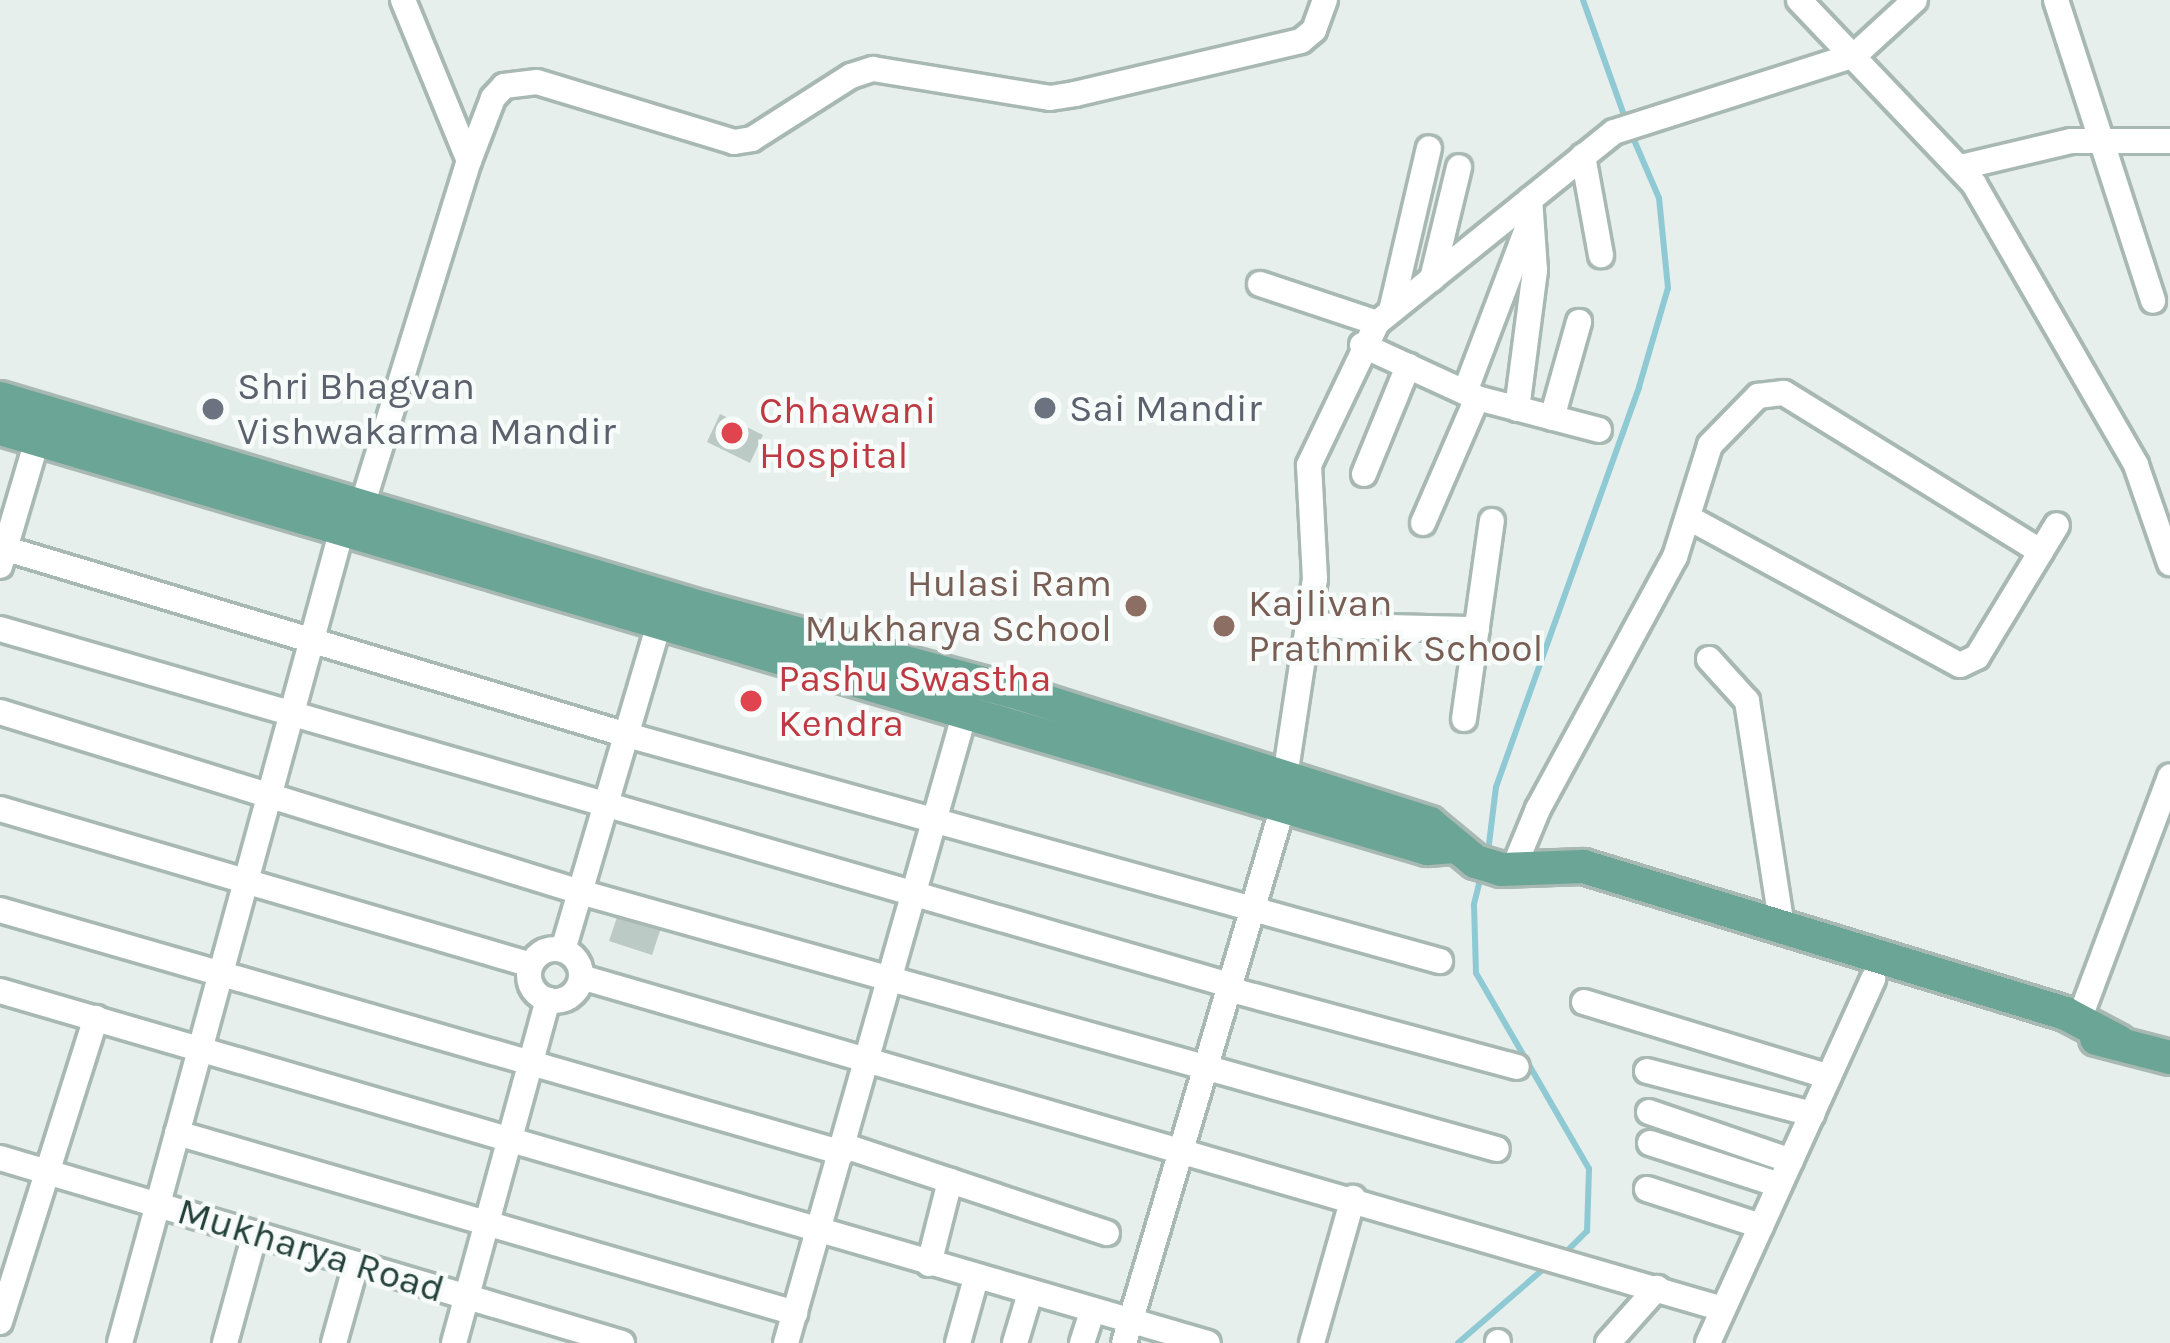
<!DOCTYPE html>
<html>
<head>
<meta charset="utf-8">
<style>
	body { margin:0 }
	#map { position:relative; width:2170px; height:1343px; overflow:hidden; background:#e6efeb; font-family:Karla,sans-serif }
	div>[style] { position:absolute }
	.stream>* { height:6px; margin:-3px; padding:0 3px; transform-origin:3px; border-radius:3px; background:#8ec9d4 }
	.building>* { inset:0; background:#bbcac4 }
	.roads { filter:drop-shadow(3px 0 #a8b8b2) drop-shadow(-3px 0 #a8b8b2) drop-shadow(0 3px #a8b8b2) drop-shadow(0 -3px #a8b8b2) }
	.minor>* { height:24px; margin:-12px; padding:0 12px; transform-origin:12px; border-radius:12px; background:#fff }
	.minor>.ring { margin:-12px; padding:0; box-sizing:content-box; background:none; border:24px solid #fff; border-radius:50% }
	.major>* { height:33px; margin:-16.5px; padding:0 16.5px; transform-origin:16.5px; border-radius:16.5px; background:#6aa596 }
	.dots>* { width:33px; height:33px; translate:-50% -50%; box-sizing:border-box; border:6px solid #f7fbf9; border-radius:50% }
	span { translate:-50% -50%; white-space:nowrap; text-align:center; line-height:1.15; -webkit-text-stroke:9px #f7fbf9; paint-order:stroke }
	.worship-label { font-size:39px; color:#5b616d }
	.left { translate:0 -50%; text-align:left }
	.health-label { font-size:39px; color:#be3a42 }
	.education-label { font-size:39px; color:#785e54 }
	.right { translate:-100% -50%; text-align:right }
	.street-label { font-size:39px; color:#24423a }
</style>
</head>
<body>
<div id="map">
	<div class="stream">
		<i style="left:1583px;top:0;width:128px;rotate:70.4deg"></i>
		<i style="left:1488px;top:852px;width:65px;rotate:-83deg"></i>
		<i style="left:1496px;top:787px;width:425px;rotate:-70.3deg"></i>
		<i style="left:1639px;top:387px;width:103px;rotate:-73.7deg"></i>
		<i style="left:1668px;top:288px;width:90px;rotate:-95.7deg"></i>
		<i style="left:1659px;top:198px;width:71px;rotate:-113.3deg"></i>
		<i style="left:1481px;top:876px;width:30px;rotate:104deg"></i>
		<i style="left:1474px;top:905px;width:68px;rotate:88.3deg"></i>
		<i style="left:1476px;top:973px;width:226px;rotate:60deg"></i>
		<i style="left:1589px;top:1169px;width:62px;rotate:91.8deg"></i>
		<i style="left:1587px;top:1231px;width:33px;rotate:135deg"></i>
		<i style="left:1458px;top:1343px;width:119px;rotate:-40.9deg"></i>
	</div>
	<div class="building">
		<i style="clip-path:polygon(720px 414px,763px 435px,750px 463px,707px 442px)"></i>
		<i style="clip-path:polygon(620px 908px,663px 922px,652px 955px,609px 941px)"></i>
	</div>
	<div class="roads">
		<div class="minor">
			<i style="left:403px;top:0;width:174px;rotate:67.7deg"></i>
			<i style="left:1799px;top:0;width:254px;rotate:46.4deg"></i>
			<i style="left:1974px;top:184px;width:324px;rotate:60deg"></i>
			<i style="left:2136px;top:465px;width:104px;rotate:70.9deg"></i>
			<i style="left:2056px;top:0;width:316px;rotate:72.1deg"></i>
			<i style="left:1583px;top:156px;width:101px;rotate:79.7deg"></i>
			<i style="left:1961px;top:167px;width:113px;rotate:-13.3deg"></i>
			<i style="left:2071px;top:141px;width:99px"></i>
			<i style="left:1432px;top:279px;width:115px;rotate:-76.4deg"></i>
			<i style="left:1260px;top:284px;width:123px;rotate:18.4deg"></i>
			<i style="left:1391px;top:311px;width:167px;rotate:-76.9deg"></i>
			<i style="left:1362px;top:345px;width:127px;rotate:24.7deg"></i>
			<i style="left:1477px;top:398px;width:126px;rotate:14.7deg"></i>
			<i style="left:1465px;top:392px;width:178px;rotate:-69.2deg"></i>
			<i style="left:1517px;top:409px;width:140px;rotate:-82.6deg"></i>
			<i style="left:1535px;top:270px;width:71px;rotate:-94deg"></i>
			<i style="left:1552px;top:418px;width:100px;rotate:-74.3deg"></i>
			<i style="left:1364px;top:474px;width:117px;rotate:-67.8deg"></i>
			<i style="left:362px;top:506px;width:361px;rotate:-72.8deg"></i>
			<i style="left:469px;top:161px;width:67px;rotate:-69.1deg"></i>
			<i style="left:493px;top:98px;width:16px;rotate:-47deg"></i>
			<i style="left:504px;top:86px;width:33px;rotate:-7deg"></i>
			<i style="left:537px;top:82px;width:206px;rotate:16.9deg"></i>
			<i style="left:734px;top:142px;width:18px;rotate:-9deg"></i>
			<i style="left:752px;top:139px;width:117px;rotate:-32.5deg"></i>
			<i style="left:851px;top:76px;width:23px;rotate:-18deg"></i>
			<i style="left:873px;top:69px;width:179px;rotate:9.3deg"></i>
			<i style="left:1050px;top:98px;width:25px;rotate:-9deg"></i>
			<i style="left:1075px;top:94px;width:232px;rotate:-13.2deg"></i>
			<i style="left:1301px;top:41px;width:17px;rotate:-40deg"></i>
			<i style="left:1314px;top:30px;width:32px;rotate:-70deg"></i>
			<i style="left:1689px;top:518px;width:308px;rotate:28.5deg"></i>
			<i style="left:1960px;top:665px;width:19px;rotate:-25deg"></i>
			<i style="left:1977px;top:657px;width:154px;rotate:-58.8deg"></i>
			<i style="left:1423px;top:523px;width:136px;rotate:-66.6deg"></i>
			<i style="left:0;top:547px;width:655px;rotate:16.69deg"></i>
			<i style="left:627px;top:735px;width:844px;rotate:15.54deg"></i>
			<i style="left:0;top:566px;width:131px;rotate:-73.6deg"></i>
			<i style="left:1308px;top:625px;width:169px;rotate:1.4deg"></i>
			<i style="left:0;top:629px;width:1280px;rotate:16.15deg"></i>
			<i style="left:1709px;top:659px;width:57px;rotate:47.9deg"></i>
			<i style="left:1747px;top:701px;width:228px;rotate:81.2deg"></i>
			<i style="left:0;top:712px;width:607px;rotate:17.24deg"></i>
			<i style="left:580px;top:892px;width:952px;rotate:15.66deg"></i>
			<i style="left:1464px;top:719px;width:200px;rotate:-82deg"></i>
			<i style="left:1285px;top:777px;width:200px;rotate:-81.4deg"></i>
			<i style="left:1315px;top:579px;width:114px;rotate:-93deg"></i>
			<i style="left:1309px;top:465px;width:157px;rotate:-64.4deg"></i>
			<i style="left:1377px;top:323px;width:304px;rotate:-38.9deg"></i>
			<i style="left:1614px;top:132px;width:253px;rotate:-17.7deg"></i>
			<i style="left:1855px;top:55px;width:81px;rotate:-42.5deg"></i>
			<i style="left:0;top:809px;width:553px;rotate:16.37deg"></i>
			<i style="left:1514px;top:867px;width:63px;rotate:-67.5deg"></i>
			<i style="left:1538px;top:809px;width:287px;rotate:-61.5deg"></i>
			<i style="left:1675px;top:557px;width:117px;rotate:-72.6deg"></i>
			<i style="left:1710px;top:445px;width:69px;rotate:-45.6deg"></i>
			<i style="left:1758px;top:396px;width:26px;rotate:-7deg"></i>
			<i style="left:1784px;top:393px;width:302px;rotate:31.7deg"></i>
			<i style="left:0;top:910px;width:877px;rotate:16.08deg"></i>
			<i class="ring" style="left:529px;top:949px;width:28px;height:28px"></i>
			<i style="left:563px;top:950px;width:340px;rotate:-73.6deg"></i>
			<i style="left:581px;top:977px;width:1189px;rotate:16.21deg"></i>
			<i style="left:1228px;top:989px;width:299px;rotate:15.1deg"></i>
			<i style="left:0;top:991px;width:1258px;rotate:16.25deg"></i>
			<i style="left:1584px;top:1002px;width:256px;rotate:17deg"></i>
			<i style="left:2079px;top:1020px;width:260px;rotate:-69.5deg"></i>
			<i style="left:1647px;top:1071px;width:171px;rotate:14.6deg"></i>
			<i style="left:1649px;top:1112px;width:150px;rotate:19deg"></i>
			<i style="left:177px;top:1133px;width:644px;rotate:16.24deg"></i>
			<i style="left:1650px;top:1143px;width:136px;rotate:18deg"></i>
			<i style="left:845px;top:1146px;width:276px;rotate:18.4deg"></i>
			<i style="left:0;top:1158px;width:649px;rotate:16.56deg"></i>
			<i style="left:1647px;top:1189px;width:120px;rotate:18deg"></i>
			<i style="left:929px;top:1264px;width:86px;rotate:-75.8deg"></i>
			<i style="left:0;top:1322px;width:319px;rotate:-72.5deg"></i>
			<i style="left:1498px;top:1342px;width:1px;rotate:90deg"></i>
			<i style="left:120px;top:1343px;width:840px;rotate:-74.74deg"></i>
			<i style="left:225px;top:1343px;width:114px;rotate:-74.7deg"></i>
			<i style="left:334px;top:1343px;width:82px;rotate:-74.4deg"></i>
			<i style="left:454px;top:1343px;width:356px;rotate:-74.7deg"></i>
			<i style="left:786px;top:1343px;width:656px;rotate:-74.16deg"></i>
			<i style="left:958px;top:1343px;width:67px;rotate:-74.5deg"></i>
			<i style="left:1015px;top:1343px;width:52px;rotate:-73.3deg"></i>
			<i style="left:1082px;top:1343px;width:33px;rotate:-72deg"></i>
			<i style="left:1124px;top:1343px;width:563px;rotate:-73.5deg"></i>
			<i style="left:1312px;top:1343px;width:151px;rotate:-74.2deg"></i>
			<i style="left:1608px;top:1343px;width:74px;rotate:-48.3deg"></i>
			<i style="left:1708px;top:1343px;width:400px;rotate:-65.6deg"></i>
		</div>
		<div class="major">
			<i style="left:0;top:398px;width:734px;rotate:16.63deg"></i>
			<i style="left:703px;top:608px;width:331px;rotate:15deg"></i>
			<i style="left:1023px;top:694px;width:426px;rotate:17.6deg"></i>
			<i style="left:1429px;top:823px;width:60px;rotate:39.6deg"></i>
			<i style="left:1475px;top:861px;width:27px;rotate:17deg"></i>
			<i style="left:1501px;top:869px;width:82px;rotate:-2.1deg"></i>
			<i style="left:1583px;top:866px;width:504px;rotate:16.96deg"></i>
			<i style="left:2065px;top:1013px;width:60px;rotate:27.8deg"></i>
			<i style="left:0;top:428px;width:1488px;rotate:16.4deg"></i>
			<i style="left:1427px;top:848px;width:27px;rotate:-4deg"></i>
			<i style="left:2096px;top:1038px;width:76px;rotate:14.4deg"></i>
		</div>
	</div>
	<div class="dots">
		<i style="left:1045px;top:408px;background:#6b7280"></i>
		<i style="left:213px;top:409px;background:#6b7280"></i>
		<i style="left:732px;top:433px;background:#e0444e"></i>
		<i style="left:1136px;top:606px;background:#8d6e63"></i>
		<i style="left:1224px;top:626px;background:#8d6e63"></i>
		<i style="left:751px;top:701px;background:#e0444e"></i>
	</div>
	<div class="worship-label">
		<span class="left" style="left:237px;top:409px">Shri Bhagvan<br>Vishwakarma Mandir</span>
		<span class="left" style="left:1069px;top:408px">Sai Mandir</span>
	</div>
	<div class="health-label">
		<span class="left" style="left:759px;top:433px">Chhawani<br>Hospital</span>
		<span class="left" style="left:778px;top:701px">Pashu Swastha<br>Kendra</span>
	</div>
	<div class="education-label">
		<span class="right" style="left:1112px;top:606px">Hulasi Ram<br>Mukharya School</span>
		<span class="left" style="left:1248px;top:626px">Kajlivan<br>Prathmik School</span>
	</div>
	<div class="street-label">
		<span style="left:311px;top:1250px;rotate:17deg">Mukharya Road</span>
	</div>
</div>
</body>
</html>
